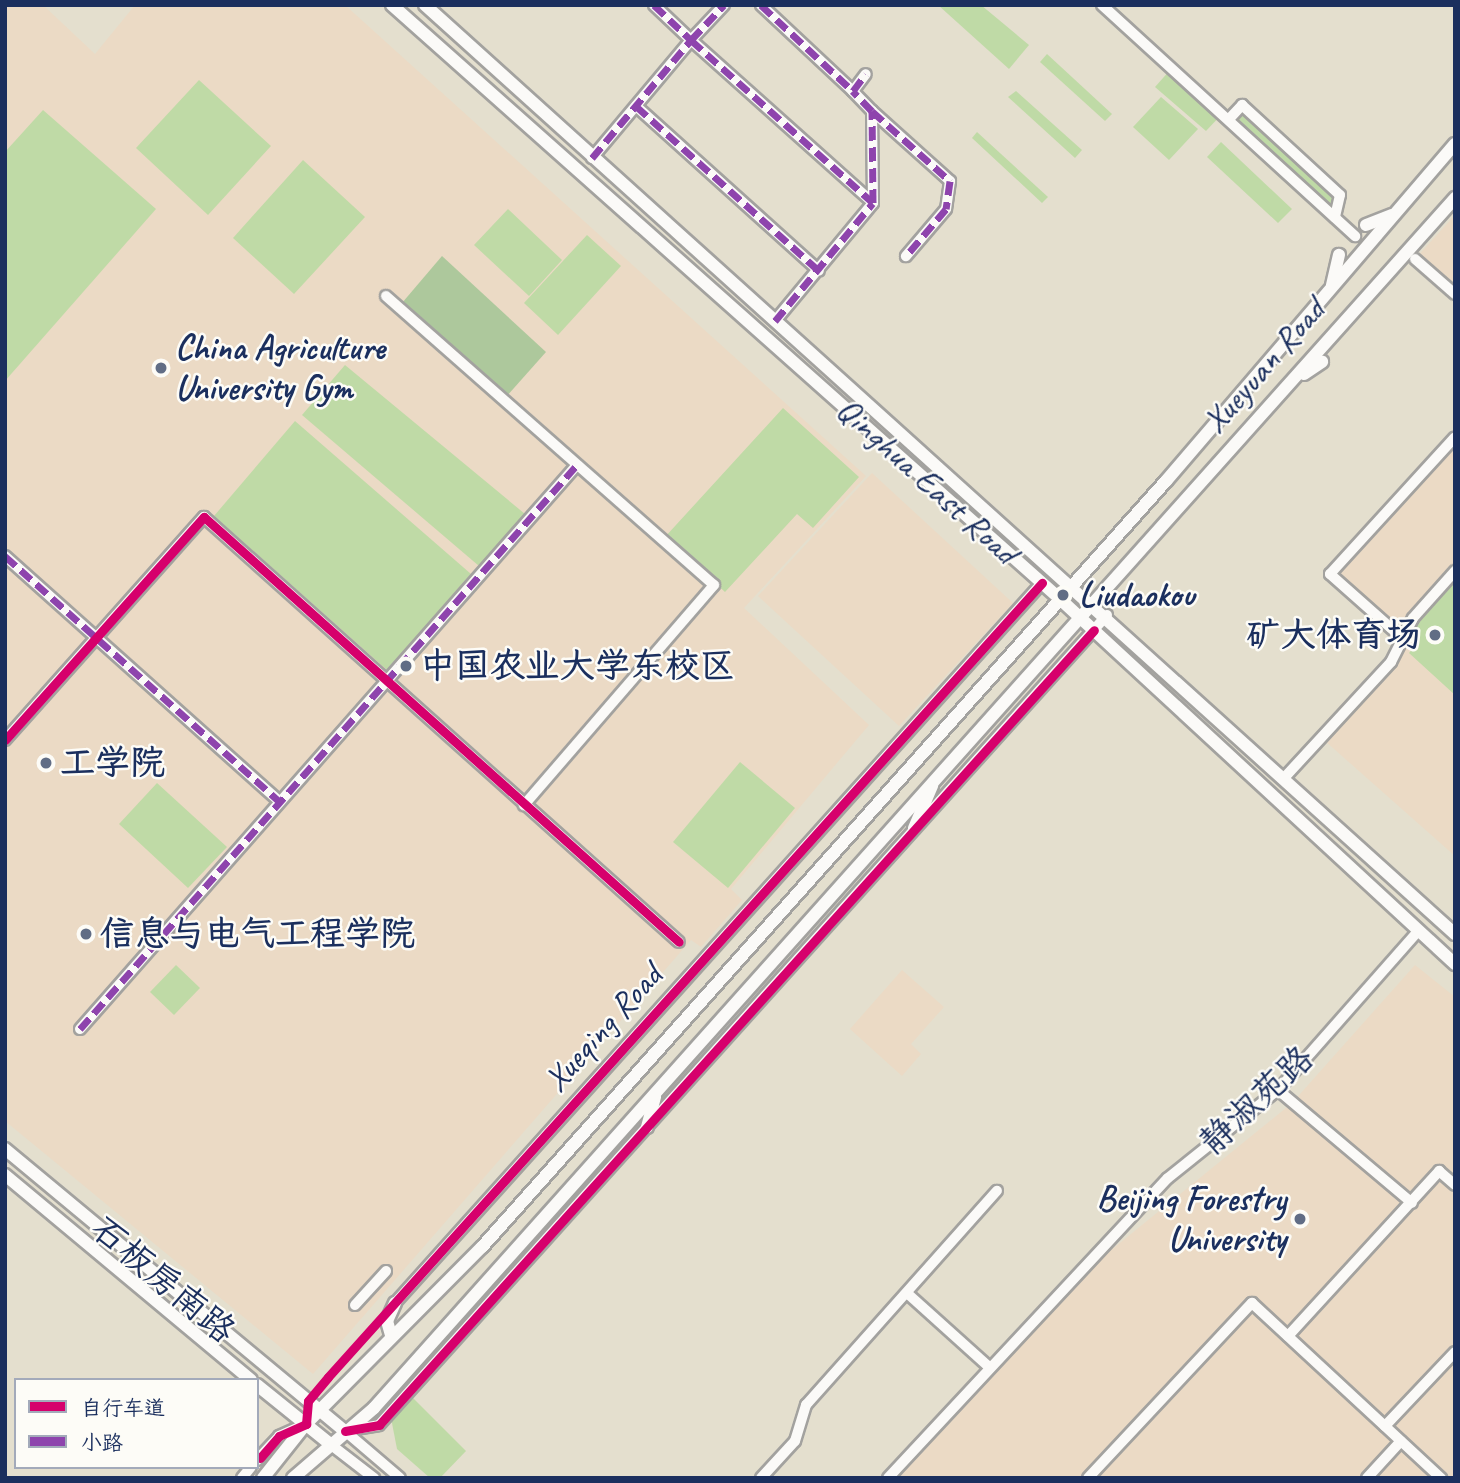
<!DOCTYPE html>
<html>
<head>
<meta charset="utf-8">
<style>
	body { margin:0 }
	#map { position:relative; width:1460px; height:1483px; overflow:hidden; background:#e4dfce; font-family:Caveat,"LXGW WenKai TC",sans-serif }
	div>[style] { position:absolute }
	.built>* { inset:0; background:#ebdac5 }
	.green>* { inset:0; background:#bfdaa6 }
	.forest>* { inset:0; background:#adc89c }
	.roads { filter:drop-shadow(2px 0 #a3a29f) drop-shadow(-2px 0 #a3a29f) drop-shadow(0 2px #a3a29f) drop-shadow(0 -2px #a3a29f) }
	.minor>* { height:10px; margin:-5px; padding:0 5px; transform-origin:5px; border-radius:5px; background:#fbfaf8 }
	.major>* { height:12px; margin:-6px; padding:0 6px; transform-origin:6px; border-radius:6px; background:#fbfaf8 }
	.quiet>* { height:7px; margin-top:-3.5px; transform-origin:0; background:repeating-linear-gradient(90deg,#8e44ad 0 14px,transparent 0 21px) }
	.cycleway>* { height:9px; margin:-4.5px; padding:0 4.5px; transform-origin:4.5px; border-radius:4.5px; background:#d6006c }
	.dots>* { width:19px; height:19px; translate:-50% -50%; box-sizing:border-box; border:4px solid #fdfcf7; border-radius:50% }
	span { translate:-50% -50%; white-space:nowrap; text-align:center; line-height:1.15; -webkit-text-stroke:5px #fdfcf7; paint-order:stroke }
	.poi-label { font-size:35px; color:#1b2f5e; font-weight:700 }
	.left { translate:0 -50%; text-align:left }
	.right { translate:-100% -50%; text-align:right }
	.street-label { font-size:35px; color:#1b2f5e }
	.frame { position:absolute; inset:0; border:7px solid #1b2f5e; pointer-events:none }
	.legend { position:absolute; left:14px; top:1378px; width:245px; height:91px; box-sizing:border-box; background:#fdfcf7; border:2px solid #a3aaba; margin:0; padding:9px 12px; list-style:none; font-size:21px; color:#1b2f5e }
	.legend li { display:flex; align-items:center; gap:14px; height:35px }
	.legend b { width:35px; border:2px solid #a3aaba }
</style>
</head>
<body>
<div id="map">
	<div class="built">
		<i style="clip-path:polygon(5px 5px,43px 5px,95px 54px,135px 5px,345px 5px,866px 476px,744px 608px,869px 725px,731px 889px,742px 900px,701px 947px,691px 940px,313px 1374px,5px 1121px)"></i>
		<i style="clip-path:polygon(1455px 215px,1455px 295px,1415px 259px)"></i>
		<i style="clip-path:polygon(1455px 436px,1455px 856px,1325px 741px,1391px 662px,1401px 637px,1330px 574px)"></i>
		<i style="clip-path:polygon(872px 473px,1013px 603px,899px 726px,758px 596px)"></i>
		<i style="clip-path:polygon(1415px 965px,1455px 997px,1455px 1478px,894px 1478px,1083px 1273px,1292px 1103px)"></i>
		<i style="clip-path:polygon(902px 970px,944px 1007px,911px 1044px,921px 1054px,902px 1076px,850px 1029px)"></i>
	</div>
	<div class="green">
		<i style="clip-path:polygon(938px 5px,981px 5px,1029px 45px,1009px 69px)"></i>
		<i style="clip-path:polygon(1047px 54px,1112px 114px,1105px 121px,1040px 62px)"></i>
		<i style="clip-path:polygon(1171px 69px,1222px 114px,1206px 131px,1155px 87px)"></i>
		<i style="clip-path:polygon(199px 80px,271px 146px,208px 215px,136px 148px)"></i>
		<i style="clip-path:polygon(1016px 91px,1082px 150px,1075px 158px,1008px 97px)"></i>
		<i style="clip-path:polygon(1161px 97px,1198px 129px,1169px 160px,1133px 127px)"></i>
		<i style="clip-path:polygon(1243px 108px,1339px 200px,1330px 209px,1234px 119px)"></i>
		<i style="clip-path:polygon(43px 110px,156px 209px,5px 381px,5px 152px)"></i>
		<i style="clip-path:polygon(977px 132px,1048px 197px,1042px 203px,972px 138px)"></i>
		<i style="clip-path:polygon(1221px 142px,1292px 209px,1278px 223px,1207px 157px)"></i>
		<i style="clip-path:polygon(303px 160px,365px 217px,294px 294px,233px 238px)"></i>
		<i style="clip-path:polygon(508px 209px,562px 260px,529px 296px,474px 245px)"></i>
		<i style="clip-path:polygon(587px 235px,621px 266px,558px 335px,524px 303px)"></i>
		<i style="clip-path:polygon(345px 365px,525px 514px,479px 566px,302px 415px)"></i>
		<i style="clip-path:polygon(783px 408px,859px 477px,813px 528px,797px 514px,725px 592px,665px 537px)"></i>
		<i style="clip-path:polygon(295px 421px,471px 574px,387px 670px,214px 516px)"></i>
		<i style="clip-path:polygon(1455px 579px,1455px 695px,1409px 653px,1416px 645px,1413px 624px)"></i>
		<i style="clip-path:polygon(740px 762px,795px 808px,728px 888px,673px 842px)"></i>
		<i style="clip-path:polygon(157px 783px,227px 847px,188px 888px,119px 824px)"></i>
		<i style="clip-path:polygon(176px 965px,200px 988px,174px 1015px,150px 992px)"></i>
		<i style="clip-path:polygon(410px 1395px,466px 1451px,440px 1478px,430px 1478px,397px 1449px,391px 1418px)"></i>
	</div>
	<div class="forest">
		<i style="clip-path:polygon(442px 256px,546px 352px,507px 396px,402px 303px)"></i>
	</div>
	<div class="roads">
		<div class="minor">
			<i style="left:654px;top:5px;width:51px;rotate:43.4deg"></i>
			<i style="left:691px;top:40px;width:48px;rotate:-46.7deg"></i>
			<i style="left:761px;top:5px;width:126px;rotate:43.1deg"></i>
			<i style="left:1102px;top:5px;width:343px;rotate:42.4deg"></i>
			<i style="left:636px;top:106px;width:246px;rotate:42deg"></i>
			<i style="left:872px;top:111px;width:105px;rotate:41.9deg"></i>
			<i style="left:950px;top:181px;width:28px;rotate:98deg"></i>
			<i style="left:946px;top:209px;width:62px;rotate:130.4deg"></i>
			<i style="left:1230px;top:118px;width:18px;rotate:-47deg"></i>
			<i style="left:1242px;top:105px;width:133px;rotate:42.6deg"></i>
			<i style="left:1340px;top:195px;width:23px;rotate:103deg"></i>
			<i style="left:592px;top:158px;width:154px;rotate:-50deg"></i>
			<i style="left:691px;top:40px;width:244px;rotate:41.8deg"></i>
			<i style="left:1415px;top:259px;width:53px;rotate:41.2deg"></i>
			<i style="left:386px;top:296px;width:437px;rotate:41.4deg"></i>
			<i style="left:714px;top:585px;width:291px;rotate:130.8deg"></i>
			<i style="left:775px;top:321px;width:153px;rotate:-50.3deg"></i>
			<i style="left:873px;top:203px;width:92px;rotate:-90.6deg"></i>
			<i style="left:872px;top:111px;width:28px;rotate:-134deg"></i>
			<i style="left:853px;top:91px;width:21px;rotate:-53deg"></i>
			<i style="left:5px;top:556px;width:368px;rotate:41.8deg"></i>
			<i style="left:1401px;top:637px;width:95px;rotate:-138.4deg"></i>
			<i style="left:1330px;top:574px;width:185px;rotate:-47.6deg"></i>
			<i style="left:5px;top:740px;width:299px;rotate:-48.3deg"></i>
			<i style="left:204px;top:517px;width:637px;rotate:41.82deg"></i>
			<i style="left:1284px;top:778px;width:158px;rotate:-47.3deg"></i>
			<i style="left:1391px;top:662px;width:49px;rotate:-63.4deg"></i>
			<i style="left:1413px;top:618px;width:63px;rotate:-48.2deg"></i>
			<i style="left:80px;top:1029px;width:750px;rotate:-48.62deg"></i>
			<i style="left:1278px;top:1090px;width:175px;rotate:40.1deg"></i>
			<i style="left:908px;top:1294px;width:109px;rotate:42deg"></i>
			<i style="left:395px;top:1303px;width:968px;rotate:-48.06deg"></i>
			<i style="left:355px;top:1305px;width:46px;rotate:-47.6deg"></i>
			<i style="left:1288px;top:1336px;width:224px;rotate:-47.5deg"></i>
			<i style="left:1439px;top:1171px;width:21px;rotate:41deg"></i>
			<i style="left:1385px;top:1426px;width:102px;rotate:-46.6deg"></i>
			<i style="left:349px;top:1430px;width:30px;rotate:-9deg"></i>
			<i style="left:379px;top:1425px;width:1089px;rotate:-48.05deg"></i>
			<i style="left:345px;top:1431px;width:72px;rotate:40.5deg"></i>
			<i style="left:330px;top:1444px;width:56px;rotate:37.7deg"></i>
			<i style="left:257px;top:1460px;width:33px;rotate:-47deg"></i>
			<i style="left:279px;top:1436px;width:30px;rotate:-24deg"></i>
			<i style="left:242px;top:1478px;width:14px;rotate:-51deg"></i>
			<i style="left:761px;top:1478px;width:50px;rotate:-47.4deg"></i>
			<i style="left:795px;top:1441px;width:38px;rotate:-73deg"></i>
			<i style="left:806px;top:1405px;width:287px;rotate:-48.3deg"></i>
			<i style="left:888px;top:1478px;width:410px;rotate:-47deg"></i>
			<i style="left:1168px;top:1178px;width:141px;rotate:-38.7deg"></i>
			<i style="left:1278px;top:1090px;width:212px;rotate:-48.6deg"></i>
			<i style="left:1088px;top:1478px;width:240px;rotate:-46.9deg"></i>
			<i style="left:1252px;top:1303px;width:258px;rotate:42.8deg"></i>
			<i style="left:1367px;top:1478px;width:50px;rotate:-47.4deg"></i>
		</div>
		<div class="major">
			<i style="left:392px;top:5px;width:894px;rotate:41.64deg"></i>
			<i style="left:1060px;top:599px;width:538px;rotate:42.74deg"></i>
			<i style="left:425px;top:5px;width:1387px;rotate:42.05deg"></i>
			<i style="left:1366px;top:225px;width:28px;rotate:-21deg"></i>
			<i style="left:1332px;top:285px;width:31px;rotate:-77deg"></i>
			<i style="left:1304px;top:374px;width:22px;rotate:-34deg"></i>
			<i style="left:914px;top:828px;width:46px;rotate:-66.8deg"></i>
			<i style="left:647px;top:1127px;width:31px;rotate:-75deg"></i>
			<i style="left:5px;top:1149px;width:442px;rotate:39.7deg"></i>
			<i style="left:5px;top:1175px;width:320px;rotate:39.8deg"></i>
			<i style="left:391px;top:1335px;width:15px;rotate:-106deg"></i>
			<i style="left:387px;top:1321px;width:20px;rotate:-66deg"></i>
			<i style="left:257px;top:1385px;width:94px;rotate:38.9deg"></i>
			<i style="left:263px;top:1478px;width:69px;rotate:-51.5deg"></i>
			<i style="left:306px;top:1424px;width:250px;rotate:-45.2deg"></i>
			<i style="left:482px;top:1247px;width:1027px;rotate:-48.24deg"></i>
			<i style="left:1166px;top:481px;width:444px;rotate:-49.4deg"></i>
			<i style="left:293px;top:1478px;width:107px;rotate:-40.8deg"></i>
			<i style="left:374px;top:1408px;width:1623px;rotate:-48.22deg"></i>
		</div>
	</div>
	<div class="quiet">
		<i style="left:654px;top:5px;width:51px;rotate:43.4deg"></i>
		<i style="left:691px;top:40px;width:48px;rotate:-46.7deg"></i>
		<i style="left:761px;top:5px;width:126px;rotate:43.1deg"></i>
		<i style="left:636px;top:106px;width:246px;rotate:42deg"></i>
		<i style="left:872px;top:111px;width:105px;rotate:41.9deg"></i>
		<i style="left:950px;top:181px;width:28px;rotate:98deg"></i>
		<i style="left:946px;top:209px;width:62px;rotate:130.4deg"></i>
		<i style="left:592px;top:158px;width:154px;rotate:-50deg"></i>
		<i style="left:691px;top:40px;width:244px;rotate:41.8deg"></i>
		<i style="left:775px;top:321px;width:153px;rotate:-50.3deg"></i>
		<i style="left:873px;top:203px;width:92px;rotate:-90.6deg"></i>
		<i style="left:872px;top:111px;width:28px;rotate:-134deg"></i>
		<i style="left:853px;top:91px;width:21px;rotate:-53deg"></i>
		<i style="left:5px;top:556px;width:368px;rotate:41.8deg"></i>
		<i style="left:80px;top:1029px;width:750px;rotate:-48.62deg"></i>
	</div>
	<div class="cycleway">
		<i style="left:5px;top:740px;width:299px;rotate:-48.3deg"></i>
		<i style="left:204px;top:517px;width:637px;rotate:41.82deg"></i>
		<i style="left:345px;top:1431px;width:35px;rotate:-10deg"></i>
		<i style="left:379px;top:1425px;width:1069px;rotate:-48.03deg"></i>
		<i style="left:260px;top:1458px;width:29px;rotate:-49deg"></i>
		<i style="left:279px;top:1436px;width:30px;rotate:-24deg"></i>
		<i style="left:306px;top:1424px;width:23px;rotate:-85deg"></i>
		<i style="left:308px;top:1401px;width:31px;rotate:-50deg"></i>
		<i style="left:328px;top:1377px;width:1068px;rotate:-48.04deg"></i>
	</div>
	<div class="dots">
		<i style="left:161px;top:368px;background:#616d85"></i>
		<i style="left:1063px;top:595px;background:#616d85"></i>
		<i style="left:1435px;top:635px;background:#616d85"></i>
		<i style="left:406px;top:666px;background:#616d85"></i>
		<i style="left:46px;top:763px;background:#616d85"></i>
		<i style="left:86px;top:934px;background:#616d85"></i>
		<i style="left:1300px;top:1219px;background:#616d85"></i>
	</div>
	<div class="poi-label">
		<span class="left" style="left:175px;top:368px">China Agriculture<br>University Gym</span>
		<span class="left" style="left:1079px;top:595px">Liudaokou</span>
		<span class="right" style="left:1421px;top:635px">矿大体育场</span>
		<span class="left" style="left:420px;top:666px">中国农业大学东校区</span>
		<span class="left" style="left:60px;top:763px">工学院</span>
		<span class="left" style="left:100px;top:934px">信息与电气工程学院</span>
		<span class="right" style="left:1286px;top:1219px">Beijing Forestry<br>University</span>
	</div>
	<div class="street-label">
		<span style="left:1264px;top:366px;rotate:-49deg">Xueyuan Road</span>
		<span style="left:927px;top:481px;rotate:42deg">Qinghua East Road</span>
		<span style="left:603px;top:1028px;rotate:-48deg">Xueqing Road</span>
		<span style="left:1257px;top:1100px;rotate:-43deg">静淑苑路</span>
		<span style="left:163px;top:1280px;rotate:40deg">石板房南路</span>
	</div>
	<div class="frame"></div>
	<ul class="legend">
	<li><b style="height:9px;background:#d6006c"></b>自行车道</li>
	<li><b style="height:9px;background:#8e44ad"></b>小路</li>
	</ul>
</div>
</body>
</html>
